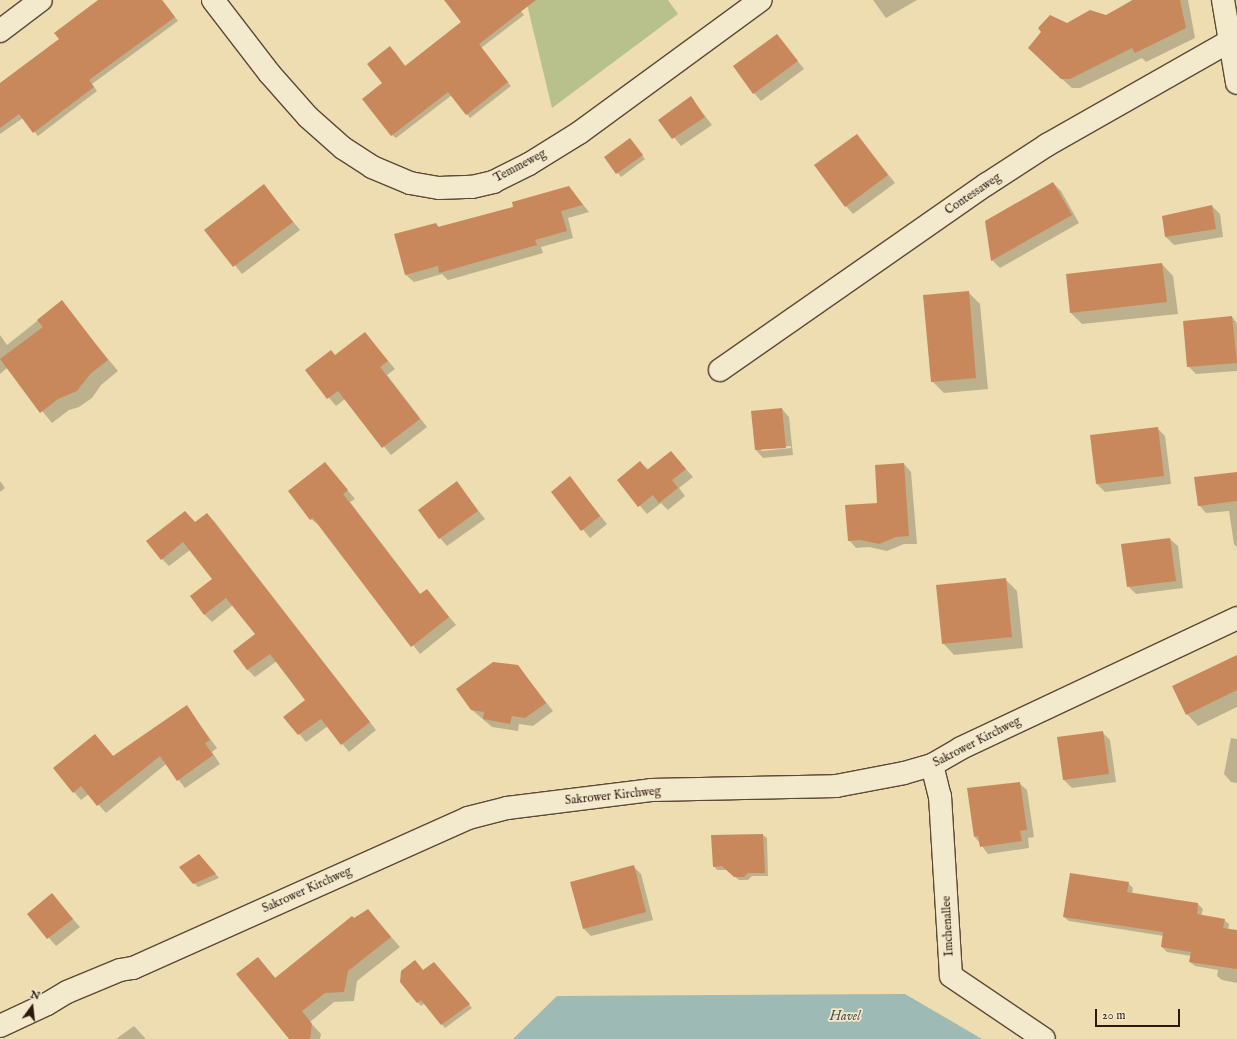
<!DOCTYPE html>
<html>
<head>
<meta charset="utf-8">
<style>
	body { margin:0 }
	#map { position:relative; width:1237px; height:1039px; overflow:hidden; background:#edddb0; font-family:"IM FELL English",serif }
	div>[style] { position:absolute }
	.green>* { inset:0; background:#b8c18b }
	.water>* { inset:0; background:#9dbab5 }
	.shadow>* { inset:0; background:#0003 }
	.building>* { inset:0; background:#c9885b }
	.roads { filter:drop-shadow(1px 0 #5c4937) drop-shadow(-1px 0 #5c4937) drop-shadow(0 1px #5c4937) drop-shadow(0 -1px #5c4937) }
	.minor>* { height:22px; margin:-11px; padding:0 11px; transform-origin:11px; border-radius:11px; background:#f3e9cc }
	span { translate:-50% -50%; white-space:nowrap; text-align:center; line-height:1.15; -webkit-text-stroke:3.5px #f3e9cc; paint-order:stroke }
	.street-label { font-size:12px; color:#2c180f }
	.water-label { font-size:13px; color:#545149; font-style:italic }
	.north { position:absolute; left:12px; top:987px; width:40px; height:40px; -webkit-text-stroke:3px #f3e9cc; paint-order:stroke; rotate:15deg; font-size:11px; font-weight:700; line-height:16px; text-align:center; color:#2c180f }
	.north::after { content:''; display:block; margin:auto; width:14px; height:18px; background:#2c180f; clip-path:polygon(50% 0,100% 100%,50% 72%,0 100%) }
	.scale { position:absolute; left:1095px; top:1009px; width:85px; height:18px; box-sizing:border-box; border:2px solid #2c180f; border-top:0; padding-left:5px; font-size:12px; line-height:14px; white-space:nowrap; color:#2c180f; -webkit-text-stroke:3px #f3e9cc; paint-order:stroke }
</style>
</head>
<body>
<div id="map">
	<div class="green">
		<i style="clip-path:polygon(526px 0,668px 0,678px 14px,552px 108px)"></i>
	</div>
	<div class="water">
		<i style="clip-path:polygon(905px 994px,982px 1039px,513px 1039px,557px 996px)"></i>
	</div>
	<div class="shadow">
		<i style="clip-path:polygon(99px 0,162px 0,178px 21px,92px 84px,97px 91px,38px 136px,23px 118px,0 134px,0 84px,60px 39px)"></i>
		<i style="clip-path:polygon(446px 0,512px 0,524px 15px,481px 48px,511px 86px,470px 118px,452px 95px,396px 138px,392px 135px,384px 83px,394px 51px,406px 67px,463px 22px)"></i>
		<i style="clip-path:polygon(873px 0,917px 0,886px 18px)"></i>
		<i style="clip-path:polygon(1132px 0,1188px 0,1195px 38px,1146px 62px,1142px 58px,1080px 88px,1072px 88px,1039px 58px,1067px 24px,1106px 16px)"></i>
		<i style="clip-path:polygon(777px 35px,804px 69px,761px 101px,754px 93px)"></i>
		<i style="clip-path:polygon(691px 98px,712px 125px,681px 146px,660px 120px)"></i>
		<i style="clip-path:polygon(857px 135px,895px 183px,853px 214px,846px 206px)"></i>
		<i style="clip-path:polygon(633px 143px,645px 159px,621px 177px,605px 157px)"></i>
		<i style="clip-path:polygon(1053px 183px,1061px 191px,1079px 223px,1000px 268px,992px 260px)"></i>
		<i style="clip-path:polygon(264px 186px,300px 230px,242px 274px,206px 230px)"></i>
		<i style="clip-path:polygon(569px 187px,589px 212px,568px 218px,573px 238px,541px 247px,543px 253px,448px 280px,442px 274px,414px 282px,406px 275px,395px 235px,436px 224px,440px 228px,514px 207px)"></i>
		<i style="clip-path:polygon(1212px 206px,1220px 214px,1223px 237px,1174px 245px,1166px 237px,1163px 217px)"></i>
		<i style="clip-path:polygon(1162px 264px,1173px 276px,1178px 314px,1082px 324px,1071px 313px)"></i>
		<i style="clip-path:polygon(968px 292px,980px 304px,988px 389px,944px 393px,932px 381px)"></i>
		<i style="clip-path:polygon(61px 302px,118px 371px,101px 385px,92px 398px,79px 407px,69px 410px,52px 423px,7px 368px,0 374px,0 335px,7px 345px)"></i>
		<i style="clip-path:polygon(1232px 317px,1237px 323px,1237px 371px,1196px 374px,1188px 366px)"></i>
		<i style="clip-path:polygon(365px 333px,395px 369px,387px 375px,427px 427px,391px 455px,345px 399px,336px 406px,306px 371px,335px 356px)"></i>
		<i style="clip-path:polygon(evenodd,782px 409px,789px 417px,793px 455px,763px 458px,756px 450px,782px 409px,791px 446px,791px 448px,761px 451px,761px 449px,791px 446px)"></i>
		<i style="clip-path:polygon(1157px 428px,1165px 436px,1171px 484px,1105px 492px,1097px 484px,1091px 436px)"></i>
		<i style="clip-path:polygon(671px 452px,693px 477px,679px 488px,685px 496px,668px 510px,661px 503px,647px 514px,618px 480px,640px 462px,649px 470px)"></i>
		<i style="clip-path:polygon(325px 463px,355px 499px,350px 502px,421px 595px,427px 590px,456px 625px,420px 654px,320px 526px,311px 519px)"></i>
		<i style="clip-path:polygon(904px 464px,911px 472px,917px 544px,904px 544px,887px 551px,869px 547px,856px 548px,849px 540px,879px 504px)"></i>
		<i style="clip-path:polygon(1237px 473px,1237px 547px,1234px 544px,1229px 511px,1206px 513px,1199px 505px)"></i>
		<i style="clip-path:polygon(570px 478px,607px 524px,590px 538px,552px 492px)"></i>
		<i style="clip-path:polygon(0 481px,5px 488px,0 492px)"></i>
		<i style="clip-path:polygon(457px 483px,485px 519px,447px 546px,440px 538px)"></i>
		<i style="clip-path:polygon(185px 512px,196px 523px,207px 514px,214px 521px,376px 730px,349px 752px,328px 726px,306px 742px,285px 717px,307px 700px,277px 661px,255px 677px,248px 670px,234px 652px,256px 634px,233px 605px,212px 622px,205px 615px,191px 597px,213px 579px,190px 550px,169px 566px,162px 559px)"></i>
		<i style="clip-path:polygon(1170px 539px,1178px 546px,1183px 588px,1136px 594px,1128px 586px)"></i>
		<i style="clip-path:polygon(1005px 579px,1017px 591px,1023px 648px,954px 655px,943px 643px)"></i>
		<i style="clip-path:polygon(1237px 656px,1237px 707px,1198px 726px,1187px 714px)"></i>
		<i style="clip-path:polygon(518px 666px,553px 711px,533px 726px,519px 724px,518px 731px,492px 727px,471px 709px)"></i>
		<i style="clip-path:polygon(186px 706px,217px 748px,212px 752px,220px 764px,185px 788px,166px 764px,106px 813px,89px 794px,81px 800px,74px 792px,95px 735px,114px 757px)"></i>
		<i style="clip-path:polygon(1102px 732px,1110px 740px,1116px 782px,1072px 788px,1064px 780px,1058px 738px)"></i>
		<i style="clip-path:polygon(1231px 738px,1237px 739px,1237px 783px,1231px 782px,1224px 774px)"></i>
		<i style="clip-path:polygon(1019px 783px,1027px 790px,1034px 837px,1028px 838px,1029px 848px,988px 854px,975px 837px)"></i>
		<i style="clip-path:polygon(763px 835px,767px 838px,768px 876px,752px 876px,748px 880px,739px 880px,727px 870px,717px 870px,714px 866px)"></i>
		<i style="clip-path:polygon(203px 859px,219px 878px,198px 887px,194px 883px)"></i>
		<i style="clip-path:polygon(633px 866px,641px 874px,653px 920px,591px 936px,584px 929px)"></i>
		<i style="clip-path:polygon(1128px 883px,1133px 888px,1132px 894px,1198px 904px,1203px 909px,1201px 916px,1224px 920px,1229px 924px,1228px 930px,1237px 931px,1237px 983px,1222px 980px,1217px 976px,1218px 970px,1195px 966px,1190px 962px,1191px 956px,1167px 952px,1162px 947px,1164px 936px,1069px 921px,1064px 917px)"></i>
		<i style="clip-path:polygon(52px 895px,80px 927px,56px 946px,28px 914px)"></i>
		<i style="clip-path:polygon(368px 910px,400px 947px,357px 981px,354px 1001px,334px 1002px,310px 1022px,321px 1034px,320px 1039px,290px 1039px,258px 958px,276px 979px)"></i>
		<i style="clip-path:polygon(438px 967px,472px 1008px,445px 1028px,425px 1003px,421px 1006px,401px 982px)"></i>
		<i style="clip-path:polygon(134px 1026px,146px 1039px,116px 1039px)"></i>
	</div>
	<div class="building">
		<i style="clip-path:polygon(98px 0,162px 0,175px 17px,89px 80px,94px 87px,33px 133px,19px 114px,0 128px,0 83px,59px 39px,54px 33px)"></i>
		<i style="clip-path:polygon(444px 0,536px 0,479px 44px,508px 82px,466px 115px,448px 92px,391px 136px,362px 99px,382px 83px,367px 64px,390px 46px,405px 66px,461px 22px)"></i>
		<i style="clip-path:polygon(1133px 0,1180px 0,1186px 28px,1135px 53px,1132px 48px,1070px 79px,1061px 79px,1028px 48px,1041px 32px,1038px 28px,1050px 15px,1067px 23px,1090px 10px,1106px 15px)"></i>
		<i style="clip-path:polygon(777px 34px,798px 61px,753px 94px,733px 66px)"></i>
		<i style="clip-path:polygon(691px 96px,705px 117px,672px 139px,658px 120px)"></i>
		<i style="clip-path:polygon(857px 134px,888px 175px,845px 207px,814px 165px)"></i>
		<i style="clip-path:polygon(630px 138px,643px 155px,616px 174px,604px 157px)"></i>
		<i style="clip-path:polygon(1053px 182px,1072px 215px,991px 261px,985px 221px)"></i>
		<i style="clip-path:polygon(264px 184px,293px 222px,233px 267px,204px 230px)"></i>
		<i style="clip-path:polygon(569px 186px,583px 205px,561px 211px,567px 231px,535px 240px,537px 245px,439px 273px,438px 266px,405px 275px,394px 234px,436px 223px,438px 227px,513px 207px,512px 202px)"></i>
		<i style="clip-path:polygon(1212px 205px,1216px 229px,1165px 237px,1162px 216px)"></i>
		<i style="clip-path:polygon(1162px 263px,1167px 302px,1070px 313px,1066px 274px)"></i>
		<i style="clip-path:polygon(969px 291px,976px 378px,931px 382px,923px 295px)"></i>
		<i style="clip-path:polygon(62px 300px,108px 360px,90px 374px,77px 391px,58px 399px,40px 413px,0 359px,43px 327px,37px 320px)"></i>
		<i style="clip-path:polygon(1232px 316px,1237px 363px,1187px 367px,1183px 321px)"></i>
		<i style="clip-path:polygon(365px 332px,388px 361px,380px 367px,420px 419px,382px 448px,338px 391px,327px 399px,305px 370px,331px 350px,335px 355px)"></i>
		<i style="clip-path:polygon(782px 408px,786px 448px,755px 450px,751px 411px)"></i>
		<i style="clip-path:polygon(1158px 427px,1164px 476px,1096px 484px,1090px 435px)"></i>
		<i style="clip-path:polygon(671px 451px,686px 469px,672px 480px,678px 488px,659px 503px,653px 495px,638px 507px,617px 480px,640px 461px,647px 470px)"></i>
		<i style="clip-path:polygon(325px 462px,348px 490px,343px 494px,420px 594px,427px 589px,449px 617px,411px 647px,313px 518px,310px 520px,288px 491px)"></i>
		<i style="clip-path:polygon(904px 463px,909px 536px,896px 537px,879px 544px,860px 540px,848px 541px,845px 505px,877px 503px,875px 465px)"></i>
		<i style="clip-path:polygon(1237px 472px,1237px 501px,1198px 506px,1194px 477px)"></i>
		<i style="clip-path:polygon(570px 476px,600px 516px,581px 531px,551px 492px)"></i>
		<i style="clip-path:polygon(457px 481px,478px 511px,439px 539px,418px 510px)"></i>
		<i style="clip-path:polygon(185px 511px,195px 522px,207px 513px,370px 722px,341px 745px,321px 719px,298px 735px,283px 717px,305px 700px,270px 654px,247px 670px,233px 651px,255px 634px,226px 598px,204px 615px,190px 596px,212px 579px,183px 542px,161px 560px,146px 541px)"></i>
		<i style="clip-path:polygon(1170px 538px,1176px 581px,1127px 587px,1121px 544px)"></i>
		<i style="clip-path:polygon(1006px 578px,1012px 637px,942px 644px,936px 585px)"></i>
		<i style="clip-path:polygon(1237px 655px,1237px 690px,1186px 715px,1172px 686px)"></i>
		<i style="clip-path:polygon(493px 662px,518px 665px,546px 703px,525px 718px,512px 716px,510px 724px,483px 719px,484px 712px,471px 710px,456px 689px)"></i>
		<i style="clip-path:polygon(187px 705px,210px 740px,205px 743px,213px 755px,177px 781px,160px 756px,97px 806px,81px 786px,73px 793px,53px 768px,95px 734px,113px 756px)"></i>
		<i style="clip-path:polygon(1103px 731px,1109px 774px,1063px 780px,1057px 737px)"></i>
		<i style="clip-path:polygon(1020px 782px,1027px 830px,1020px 831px,1022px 841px,980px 847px,978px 836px,974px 837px,967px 788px)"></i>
		<i style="clip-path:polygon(763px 834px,765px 873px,748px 873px,744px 877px,734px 877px,722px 866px,713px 867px,711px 835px)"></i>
		<i style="clip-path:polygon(199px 854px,216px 874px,193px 884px,179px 867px)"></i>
		<i style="clip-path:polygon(634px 865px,646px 912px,583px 929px,570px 882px)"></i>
		<i style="clip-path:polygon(1070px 873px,1129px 882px,1127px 892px,1198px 903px,1197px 914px,1225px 919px,1223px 928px,1237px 930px,1237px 969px,1189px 962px,1191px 952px,1161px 947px,1163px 932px,1063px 917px)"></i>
		<i style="clip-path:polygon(52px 893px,73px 919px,47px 939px,27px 914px)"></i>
		<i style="clip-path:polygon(368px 909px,391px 937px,348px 971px,344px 992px,325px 993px,302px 1011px,312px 1024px,310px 1039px,289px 1039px,236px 974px,258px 957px,275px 978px,352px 916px,354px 918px)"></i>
		<i style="clip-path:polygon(415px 960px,423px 970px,434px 962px,470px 1004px,441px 1025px,421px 1000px,417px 1003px,400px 982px,401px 971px)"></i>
	</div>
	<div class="roads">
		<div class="minor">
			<i style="left:213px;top:0;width:93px;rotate:52.4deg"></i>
			<i style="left:270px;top:74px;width:57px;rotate:48.5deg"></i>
			<i style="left:308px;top:117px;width:47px;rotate:41.5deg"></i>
			<i style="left:343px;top:148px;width:35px;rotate:33deg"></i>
			<i style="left:372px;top:167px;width:41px;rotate:22.8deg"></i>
			<i style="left:410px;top:183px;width:29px;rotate:10deg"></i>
			<i style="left:439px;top:188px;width:33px;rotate:-2deg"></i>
			<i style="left:472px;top:187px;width:22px;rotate:-13deg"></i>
			<i style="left:493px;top:182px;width:40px;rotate:-26.6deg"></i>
			<i style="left:529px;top:164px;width:59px;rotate:-31.8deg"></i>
			<i style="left:579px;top:133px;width:225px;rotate:-36.2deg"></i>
			<i style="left:1223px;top:0;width:84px;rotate:80.4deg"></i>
			<i style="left:0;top:31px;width:51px;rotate:-37.1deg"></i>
			<i style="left:720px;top:370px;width:325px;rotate:-34.9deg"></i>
			<i style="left:987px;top:184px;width:72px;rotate:-33deg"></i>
			<i style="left:1047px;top:145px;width:219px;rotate:-29.6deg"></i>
			<i style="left:932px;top:765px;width:32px;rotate:76deg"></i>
			<i style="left:940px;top:796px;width:180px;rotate:86.5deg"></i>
			<i style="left:951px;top:976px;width:112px;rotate:34.1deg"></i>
			<i style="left:0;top:1026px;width:52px;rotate:-25.1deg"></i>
			<i style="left:47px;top:1004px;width:23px;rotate:-31deg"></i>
			<i style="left:67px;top:992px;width:57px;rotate:-22.5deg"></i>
			<i style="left:120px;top:970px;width:13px;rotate:-9deg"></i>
			<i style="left:133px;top:968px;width:367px;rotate:-24.1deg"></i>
			<i style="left:468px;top:818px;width:40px;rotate:-14.4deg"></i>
			<i style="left:507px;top:808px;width:145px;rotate:-7.1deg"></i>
			<i style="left:651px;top:790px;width:185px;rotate:-1.2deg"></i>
			<i style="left:836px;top:786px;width:69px;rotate:-10.8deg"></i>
			<i style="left:904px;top:773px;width:29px;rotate:-16deg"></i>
			<i style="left:932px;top:765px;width:34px;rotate:-30deg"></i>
			<i style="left:961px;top:748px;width:305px;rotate:-25.2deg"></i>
		</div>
	</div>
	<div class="street-label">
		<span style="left:520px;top:166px;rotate:-28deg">Temmeweg</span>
		<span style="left:973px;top:194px;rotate:-34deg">Contessaweg</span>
		<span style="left:977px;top:742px;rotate:-27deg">Sakrower Kirchweg</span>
		<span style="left:613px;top:796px;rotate:-6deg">Sakrower Kirchweg</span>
		<span style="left:307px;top:890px;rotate:-24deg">Sakrower Kirchweg</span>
		<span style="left:948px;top:926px;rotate:-93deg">Imchenallee</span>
	</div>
	<div class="water-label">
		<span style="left:845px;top:1017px">Havel</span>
	</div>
	<div class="north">N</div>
	<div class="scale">20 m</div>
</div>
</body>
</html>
